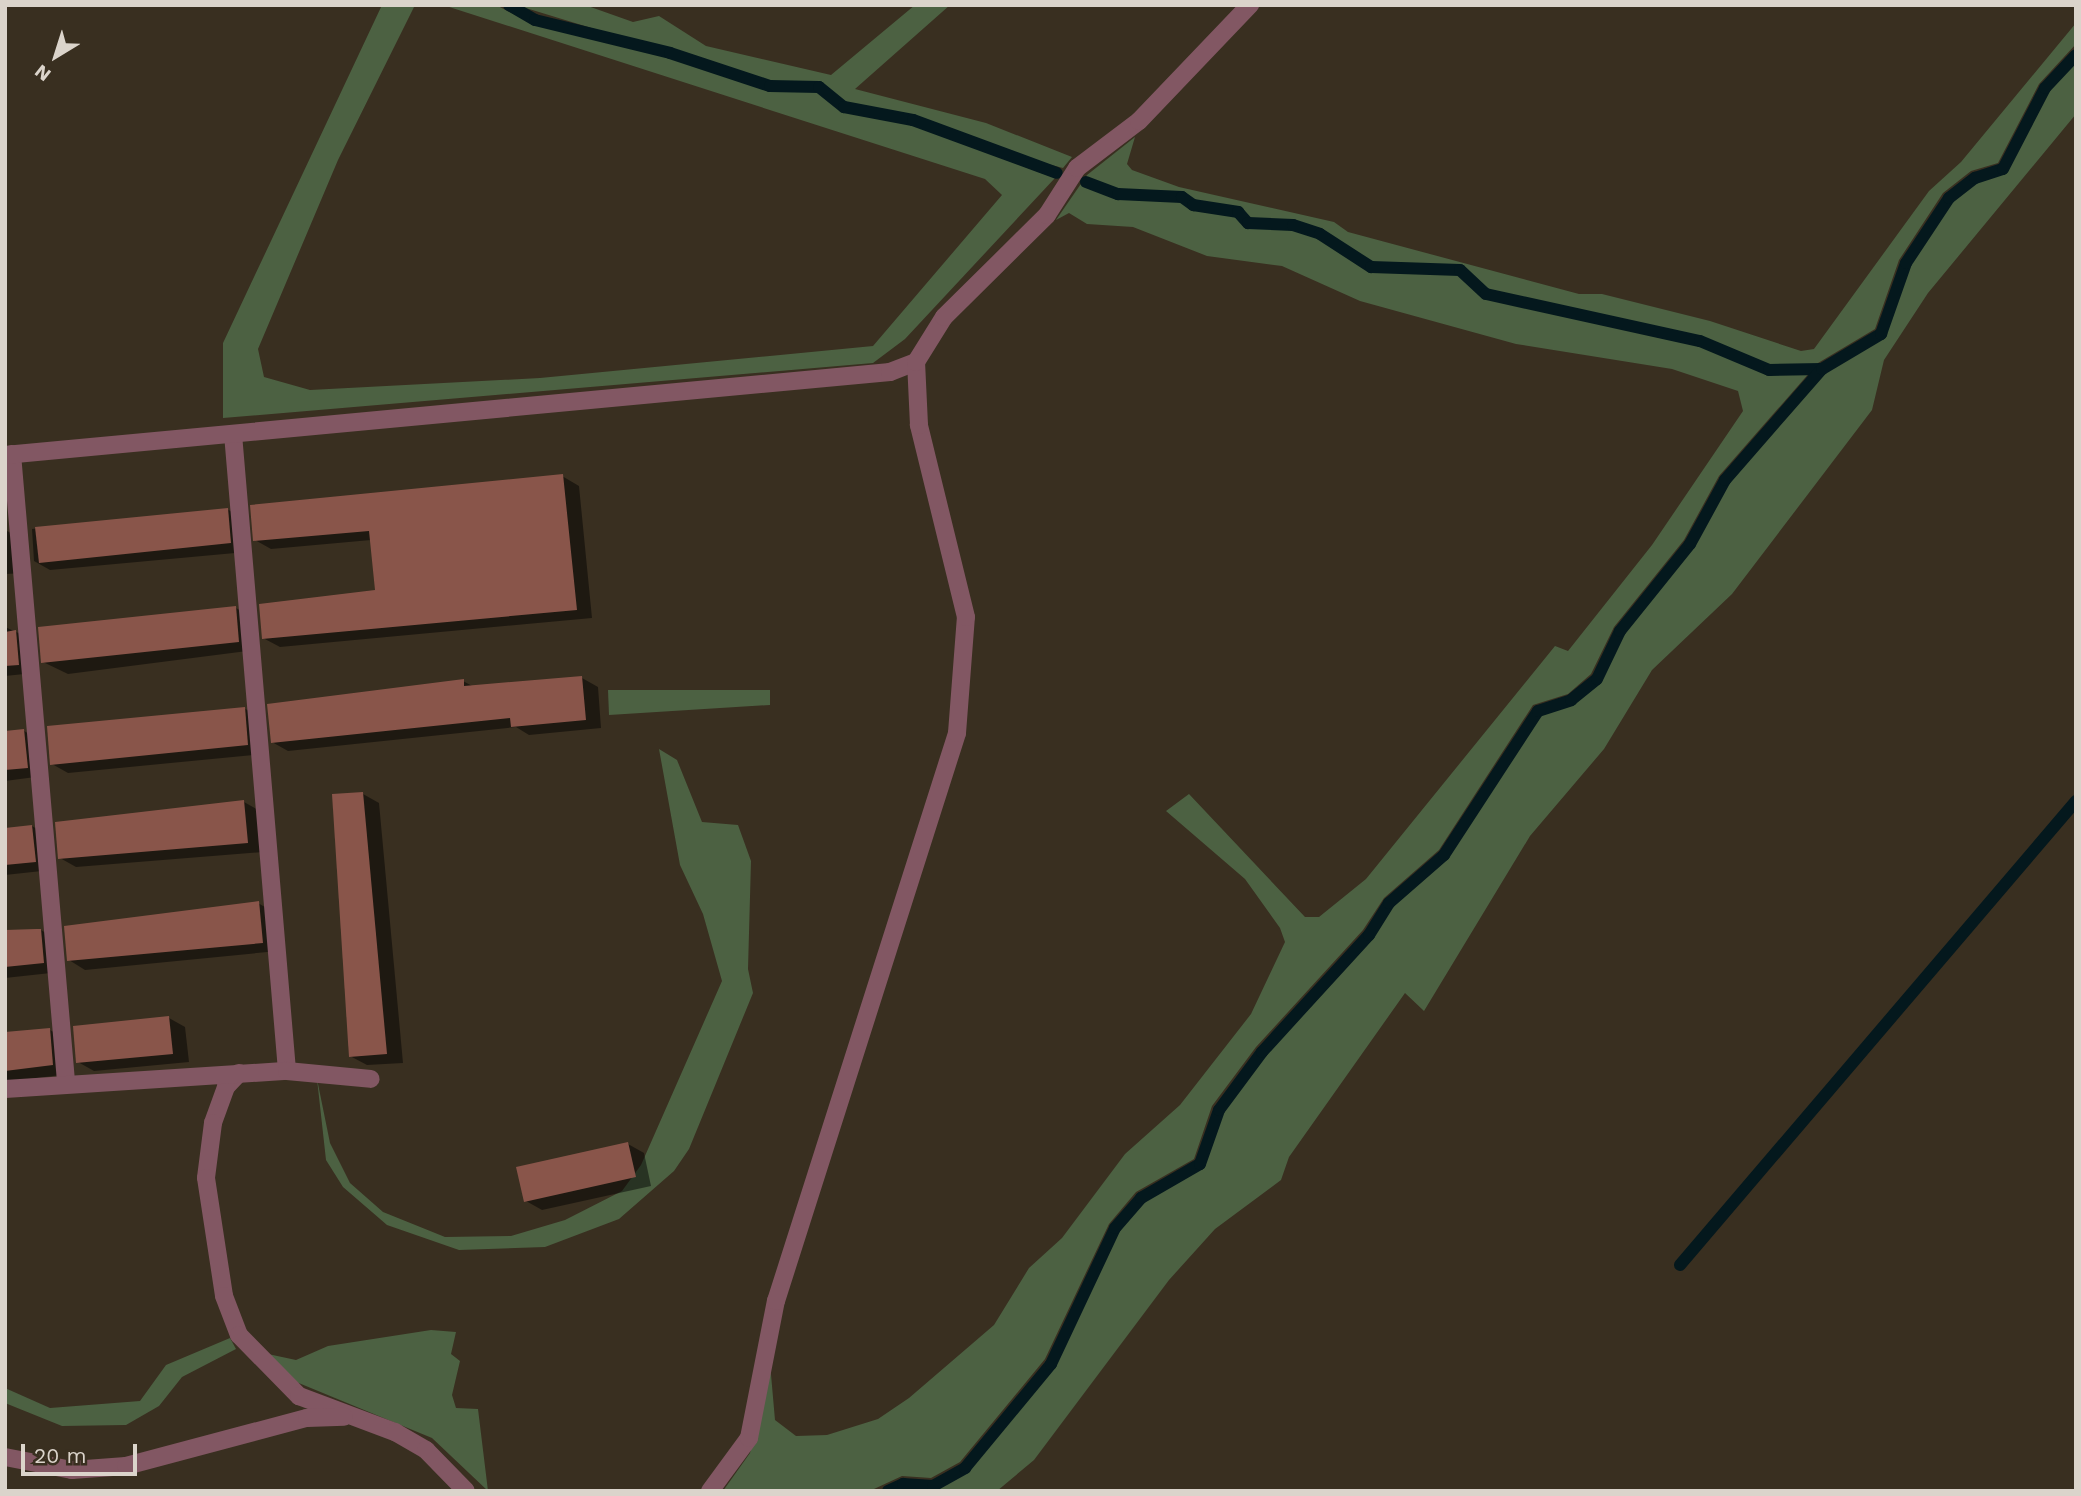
<!DOCTYPE html>
<html>
<head>
<meta charset="utf-8">
<style>
	body { margin:0 }
	#map { position:relative; width:2081px; height:1496px; overflow:hidden; background:#392f20; font-family:"Work Sans",sans-serif }
	div>[style] { position:absolute }
	.green>* { inset:0; background:#4c6142 }
	.shadow>* { inset:0; background:#0007 }
	.stream>* { height:12px; margin:-6px; padding:0 6px; transform-origin:6px; border-radius:6px; background:#04181d }
	.building>* { inset:0; background:#89554a }
	.street>* { height:18px; margin:-9px; padding:0 9px; transform-origin:9px; border-radius:9px; background:#825763 }
	span { translate:-50% -50%; white-space:nowrap; text-align:center; line-height:1.15; -webkit-text-stroke:6px #392f20; paint-order:stroke }
	.frame { position:absolute; inset:0; border:7px solid #dbd4cb; pointer-events:none }
	.north { position:absolute; left:21px; top:21px; width:70px; height:70px; -webkit-text-stroke:5px #392f20; paint-order:stroke; rotate:218deg; font-size:19px; font-weight:700; line-height:28px; text-align:center; color:#dbd4cb }
	.north::after { content:''; display:block; margin:auto; width:24px; height:32px; background:#dbd4cb; clip-path:polygon(50% 0,100% 100%,50% 72%,0 100%) }
	.scale { position:absolute; left:21px; top:1444px; width:116px; height:32px; box-sizing:border-box; border:4px solid #dbd4cb; border-top:0; padding-left:9px; font-size:21px; line-height:24px; white-space:nowrap; color:#dbd4cb; -webkit-text-stroke:5px #392f20; paint-order:stroke }
</style>
</head>
<body>
<div id="map">
	<div class="green">
		<i style="clip-path:polygon(382px 5px,415px 5px,338px 160px,258px 349px,264px 377px,310px 390px,540px 378px,873px 346px,1002px 195px,985px 179px,443px 5px,496px 5px,533px 24px,669px 57px,769px 91px,818px 92px,842px 112px,911px 124px,1055px 178px,905px 339px,873px 363px,223px 418px,223px 343px)"></i>
		<i style="clip-path:polygon(516px 5px,585px 5px,633px 22px,659px 16px,706px 46px,831px 75px,915px 5px,950px 5px,855px 89px,986px 123px,1072px 157px,1063px 168px,1006px 153px,914px 117px,846px 103px,820px 83px,771px 83px)"></i>
		<i style="clip-path:polygon(2076px 23px,2076px 44px,2039px 84px,1998px 163px,1971px 171px,1943px 193px,1899px 260px,1875px 329px,1818px 363px,1719px 476px,1684px 540px,1614px 627px,1591px 674px,1568px 694px,1533px 705px,1439px 850px,1384px 898px,1363px 930px,1256px 1047px,1212px 1106px,1194px 1159px,1136px 1192px,1109px 1224px,1045px 1359px,960px 1462px,931px 1478px,902px 1476px,874px 1489px,723px 1491px,750px 1453px,770px 1363px,775px 1420px,796px 1436px,827px 1435px,878px 1419px,909px 1398px,994px 1325px,1029px 1268px,1062px 1238px,1125px 1154px,1180px 1105px,1251px 1014px,1285px 942px,1280px 928px,1245px 879px,1166px 811px,1189px 794px,1305px 917px,1319px 917px,1366px 879px,1555px 646px,1568px 651px,1652px 545px,1743px 411px,1738px 391px,1672px 369px,1516px 344px,1360px 301px,1282px 266px,1207px 256px,1133px 227px,1087px 224px,1069px 213px,1056px 220px,1087px 175px,1135px 137px,1127px 164px,1132px 170px,1179px 187px,1334px 222px,1348px 232px,1579px 294px,1602px 294px,1710px 321px,1801px 351px,1814px 349px,1929px 191px,1961px 162px)"></i>
		<i style="clip-path:polygon(2076px 60px,2076px 114px,1928px 293px,1884px 360px,1872px 410px,1732px 594px,1652px 670px,1604px 749px,1530px 836px,1424px 1011px,1405px 993px,1289px 1157px,1281px 1180px,1215px 1229px,1169px 1280px,1034px 1460px,997px 1491px,898px 1491px,933px 1490px,967px 1471px,1054px 1367px,1118px 1230px,1143px 1201px,1203px 1167px,1222px 1112px,1265px 1054px,1372px 938px,1392px 906px,1448px 858px,1540px 715px,1573px 704px,1600px 681px,1624px 633px,1693px 546px,1728px 483px,1825px 372px,1884px 336px,1910px 264px,1952px 201px,1977px 181px,2006px 172px,2048px 91px)"></i>
		<i style="clip-path:polygon(608px 690px,770px 690px,770px 705px,609px 715px)"></i>
		<i style="clip-path:polygon(659px 749px,677px 760px,702px 822px,738px 825px,751px 861px,748px 969px,753px 993px,689px 1149px,674px 1171px,619px 1219px,545px 1247px,459px 1250px,387px 1225px,343px 1187px,326px 1160px,317px 1079px,330px 1143px,350px 1183px,383px 1212px,445px 1237px,511px 1236px,565px 1220px,622px 1191px,641px 1165px,722px 981px,703px 914px,680px 865px)"></i>
		<i style="clip-path:polygon(431px 1330px,456px 1332px,451px 1354px,460px 1361px,452px 1395px,456px 1408px,478px 1409px,488px 1491px,432px 1438px,289px 1379px,268px 1354px,296px 1360px,328px 1346px)"></i>
		<i style="clip-path:polygon(230px 1338px,236px 1349px,182px 1377px,159px 1406px,126px 1425px,62px 1426px,5px 1403px,5px 1388px,50px 1408px,140px 1401px,166px 1365px)"></i>
	</div>
	<div class="shadow">
		<i style="clip-path:polygon(562px 476px,579px 486px,592px 618px,280px 647px,263px 638px,377px 592px,371px 540px,271px 549px,255px 540px)"></i>
		<i style="clip-path:polygon(227px 509px,244px 519px,246px 552px,50px 570px,34px 561px,32px 529px)"></i>
		<i style="clip-path:polygon(5px 530px,11px 533px,26px 573px,5px 574px)"></i>
		<i style="clip-path:polygon(236px 608px,252px 617px,255px 650px,68px 674px,43px 662px)"></i>
		<i style="clip-path:polygon(5px 627px,25px 636px,34px 673px,5px 676px)"></i>
		<i style="clip-path:polygon(582px 678px,598px 687px,601px 728px,529px 735px,516px 727px,288px 751px,272px 742px,463px 681px,474px 687px)"></i>
		<i style="clip-path:polygon(244px 708px,260px 718px,263px 754px,68px 773px,52px 764px)"></i>
		<i style="clip-path:polygon(24px 731px,40px 740px,43px 776px,5px 781px,5px 732px)"></i>
		<i style="clip-path:polygon(363px 794px,379px 803px,403px 1063px,367px 1065px,350px 1056px)"></i>
		<i style="clip-path:polygon(244px 802px,260px 811px,263px 852px,76px 867px,60px 858px)"></i>
		<i style="clip-path:polygon(32px 826px,48px 836px,51px 870px,5px 875px,5px 829px)"></i>
		<i style="clip-path:polygon(258px 903px,275px 913px,278px 951px,85px 970px,69px 960px)"></i>
		<i style="clip-path:polygon(41px 930px,57px 940px,60px 972px,5px 978px,5px 933px)"></i>
		<i style="clip-path:polygon(169px 1018px,185px 1027px,189px 1062px,94px 1071px,78px 1062px)"></i>
		<i style="clip-path:polygon(50px 1030px,66px 1039px,69px 1074px,5px 1082px,5px 1035px)"></i>
		<i style="clip-path:polygon(628px 1144px,644px 1153px,651px 1186px,542px 1210px,526px 1201px)"></i>
	</div>
	<div class="stream">
		<i style="left:509px;top:5px;width:30px;rotate:30deg"></i>
		<i style="left:535px;top:20px;width:139px;rotate:13.7deg"></i>
		<i style="left:670px;top:53px;width:105px;rotate:18.3deg"></i>
		<i style="left:770px;top:86px;width:49px;rotate:1.2deg"></i>
		<i style="left:819px;top:87px;width:32px;rotate:39deg"></i>
		<i style="left:844px;top:107px;width:70px;rotate:10.7deg"></i>
		<i style="left:913px;top:120px;width:153px;rotate:20.2deg"></i>
		<i style="left:1086px;top:182px;width:34px;rotate:21deg"></i>
		<i style="left:1118px;top:194px;width:64px;rotate:2.7deg"></i>
		<i style="left:1182px;top:197px;width:14px;rotate:36deg"></i>
		<i style="left:1193px;top:205px;width:46px;rotate:8.8deg"></i>
		<i style="left:1238px;top:212px;width:15px;rotate:48deg"></i>
		<i style="left:1248px;top:223px;width:45px;rotate:2.5deg"></i>
		<i style="left:1293px;top:225px;width:28px;rotate:18deg"></i>
		<i style="left:1320px;top:234px;width:61px;rotate:32.9deg"></i>
		<i style="left:1371px;top:267px;width:89px;rotate:1.9deg"></i>
		<i style="left:1460px;top:270px;width:35px;rotate:43deg"></i>
		<i style="left:1486px;top:294px;width:219px;rotate:12.4deg"></i>
		<i style="left:1700px;top:341px;width:75px;rotate:22.8deg"></i>
		<i style="left:1769px;top:370px;width:53px;rotate:-1.1deg"></i>
		<i style="left:1680px;top:1265px;width:610px;rotate:-49.52deg"></i>
		<i style="left:888px;top:1491px;width:17px;rotate:-25deg"></i>
		<i style="left:903px;top:1484px;width:30px;rotate:4deg"></i>
		<i style="left:933px;top:1486px;width:37px;rotate:-29deg"></i>
		<i style="left:965px;top:1468px;width:135px;rotate:-50.4deg"></i>
		<i style="left:1051px;top:1364px;width:150px;rotate:-64.8deg"></i>
		<i style="left:1115px;top:1228px;width:40px;rotate:-49deg"></i>
		<i style="left:1141px;top:1198px;width:68px;rotate:-30deg"></i>
		<i style="left:1200px;top:1164px;width:57px;rotate:-70.6deg"></i>
		<i style="left:1219px;top:1110px;width:72px;rotate:-53.4deg"></i>
		<i style="left:1262px;top:1052px;width:159px;rotate:-47.6deg"></i>
		<i style="left:1369px;top:935px;width:38px;rotate:-58deg"></i>
		<i style="left:1389px;top:903px;width:73px;rotate:-41.1deg"></i>
		<i style="left:1444px;top:855px;width:172px;rotate:-56.9deg"></i>
		<i style="left:1538px;top:711px;width:35px;rotate:-18deg"></i>
		<i style="left:1571px;top:700px;width:33px;rotate:-39deg"></i>
		<i style="left:1597px;top:679px;width:53px;rotate:-64.4deg"></i>
		<i style="left:1620px;top:631px;width:112px;rotate:-51.2deg"></i>
		<i style="left:1690px;top:544px;width:73px;rotate:-61.3deg"></i>
		<i style="left:1725px;top:480px;width:147px;rotate:-48.9deg"></i>
		<i style="left:1822px;top:369px;width:69px;rotate:-30.7deg"></i>
		<i style="left:1881px;top:334px;width:75px;rotate:-70.6deg"></i>
		<i style="left:1906px;top:263px;width:78px;rotate:-56.5deg"></i>
		<i style="left:1949px;top:198px;width:33px;rotate:-38deg"></i>
		<i style="left:1975px;top:178px;width:29px;rotate:-18deg"></i>
		<i style="left:2003px;top:169px;width:91px;rotate:-62.6deg"></i>
		<i style="left:2045px;top:88px;width:45px;rotate:-46.8deg"></i>
	</div>
	<div class="building">
		<i style="clip-path:polygon(563px 474px,577px 610px,262px 639px,259px 604px,375px 590px,369px 531px,253px 541px,250px 505px)"></i>
		<i style="clip-path:polygon(228px 508px,231px 543px,39px 563px,35px 527px)"></i>
		<i style="clip-path:polygon(236px 606px,239px 642px,41px 663px,38px 627px)"></i>
		<i style="clip-path:polygon(16px 630px,19px 665px,5px 666px,5px 632px)"></i>
		<i style="clip-path:polygon(582px 676px,586px 720px,511px 727px,510px 718px,271px 743px,267px 704px,464px 679px,464px 686px)"></i>
		<i style="clip-path:polygon(245px 707px,248px 745px,50px 765px,47px 726px)"></i>
		<i style="clip-path:polygon(24px 729px,28px 768px,5px 770px,5px 731px)"></i>
		<i style="clip-path:polygon(363px 792px,387px 1054px,349px 1057px,332px 794px)"></i>
		<i style="clip-path:polygon(244px 800px,248px 843px,58px 859px,55px 822px)"></i>
		<i style="clip-path:polygon(32px 825px,36px 862px,5px 865px,5px 828px)"></i>
		<i style="clip-path:polygon(259px 901px,263px 943px,67px 961px,64px 926px)"></i>
		<i style="clip-path:polygon(36px 929px,41px 929px,44px 963px,5px 967px,5px 930px)"></i>
		<i style="clip-path:polygon(169px 1016px,173px 1054px,76px 1063px,73px 1026px)"></i>
		<i style="clip-path:polygon(50px 1028px,53px 1065px,5px 1071px,5px 1032px)"></i>
		<i style="clip-path:polygon(628px 1142px,636px 1177px,524px 1202px,516px 1167px)"></i>
	</div>
	<div class="street">
		<i style="left:233px;top:434px;width:639px;rotate:85.15deg"></i>
		<i style="left:12px;top:454px;width:629px;rotate:85.08deg"></i>
		<i style="left:5px;top:455px;width:889px;rotate:-5.36deg"></i>
		<i style="left:890px;top:372px;width:28px;rotate:-21deg"></i>
		<i style="left:239px;top:1073px;width:19px;rotate:133deg"></i>
		<i style="left:226px;top:1087px;width:38px;rotate:110deg"></i>
		<i style="left:213px;top:1123px;width:55px;rotate:97.3deg"></i>
		<i style="left:206px;top:1178px;width:119px;rotate:81.3deg"></i>
		<i style="left:224px;top:1296px;width:42px;rotate:69deg"></i>
		<i style="left:239px;top:1335px;width:86px;rotate:45.5deg"></i>
		<i style="left:299px;top:1396px;width:103px;rotate:20.6deg"></i>
		<i style="left:395px;top:1432px;width:36px;rotate:30deg"></i>
		<i style="left:426px;top:1450px;width:57px;rotate:45.7deg"></i>
		<i style="left:5px;top:1089px;width:283px;rotate:-3.7deg"></i>
		<i style="left:287px;top:1071px;width:84px;rotate:5.4deg"></i>
		<i style="left:5px;top:1457px;width:68px;rotate:11deg"></i>
		<i style="left:72px;top:1470px;width:54px;rotate:-4.2deg"></i>
		<i style="left:126px;top:1466px;width:187px;rotate:-14.9deg"></i>
		<i style="left:307px;top:1418px;width:37px;rotate:-2deg"></i>
		<i style="left:710px;top:1491px;width:66px;rotate:-53.7deg"></i>
		<i style="left:749px;top:1438px;width:140px;rotate:-78.9deg"></i>
		<i style="left:776px;top:1301px;width:596px;rotate:-72.32deg"></i>
		<i style="left:957px;top:733px;width:116px;rotate:-85.6deg"></i>
		<i style="left:966px;top:617px;width:198px;rotate:-103.8deg"></i>
		<i style="left:919px;top:425px;width:63px;rotate:-92.7deg"></i>
		<i style="left:916px;top:362px;width:53px;rotate:-58.1deg"></i>
		<i style="left:944px;top:317px;width:145px;rotate:-44.7deg"></i>
		<i style="left:1047px;top:215px;width:56px;rotate:-57.4deg"></i>
		<i style="left:1077px;top:168px;width:78px;rotate:-37.2deg"></i>
		<i style="left:1139px;top:121px;width:161px;rotate:-46.3deg"></i>
	</div>
	<div class="frame"></div>
	<div class="north">N</div>
	<div class="scale">20 m</div>
</div>
</body>
</html>
